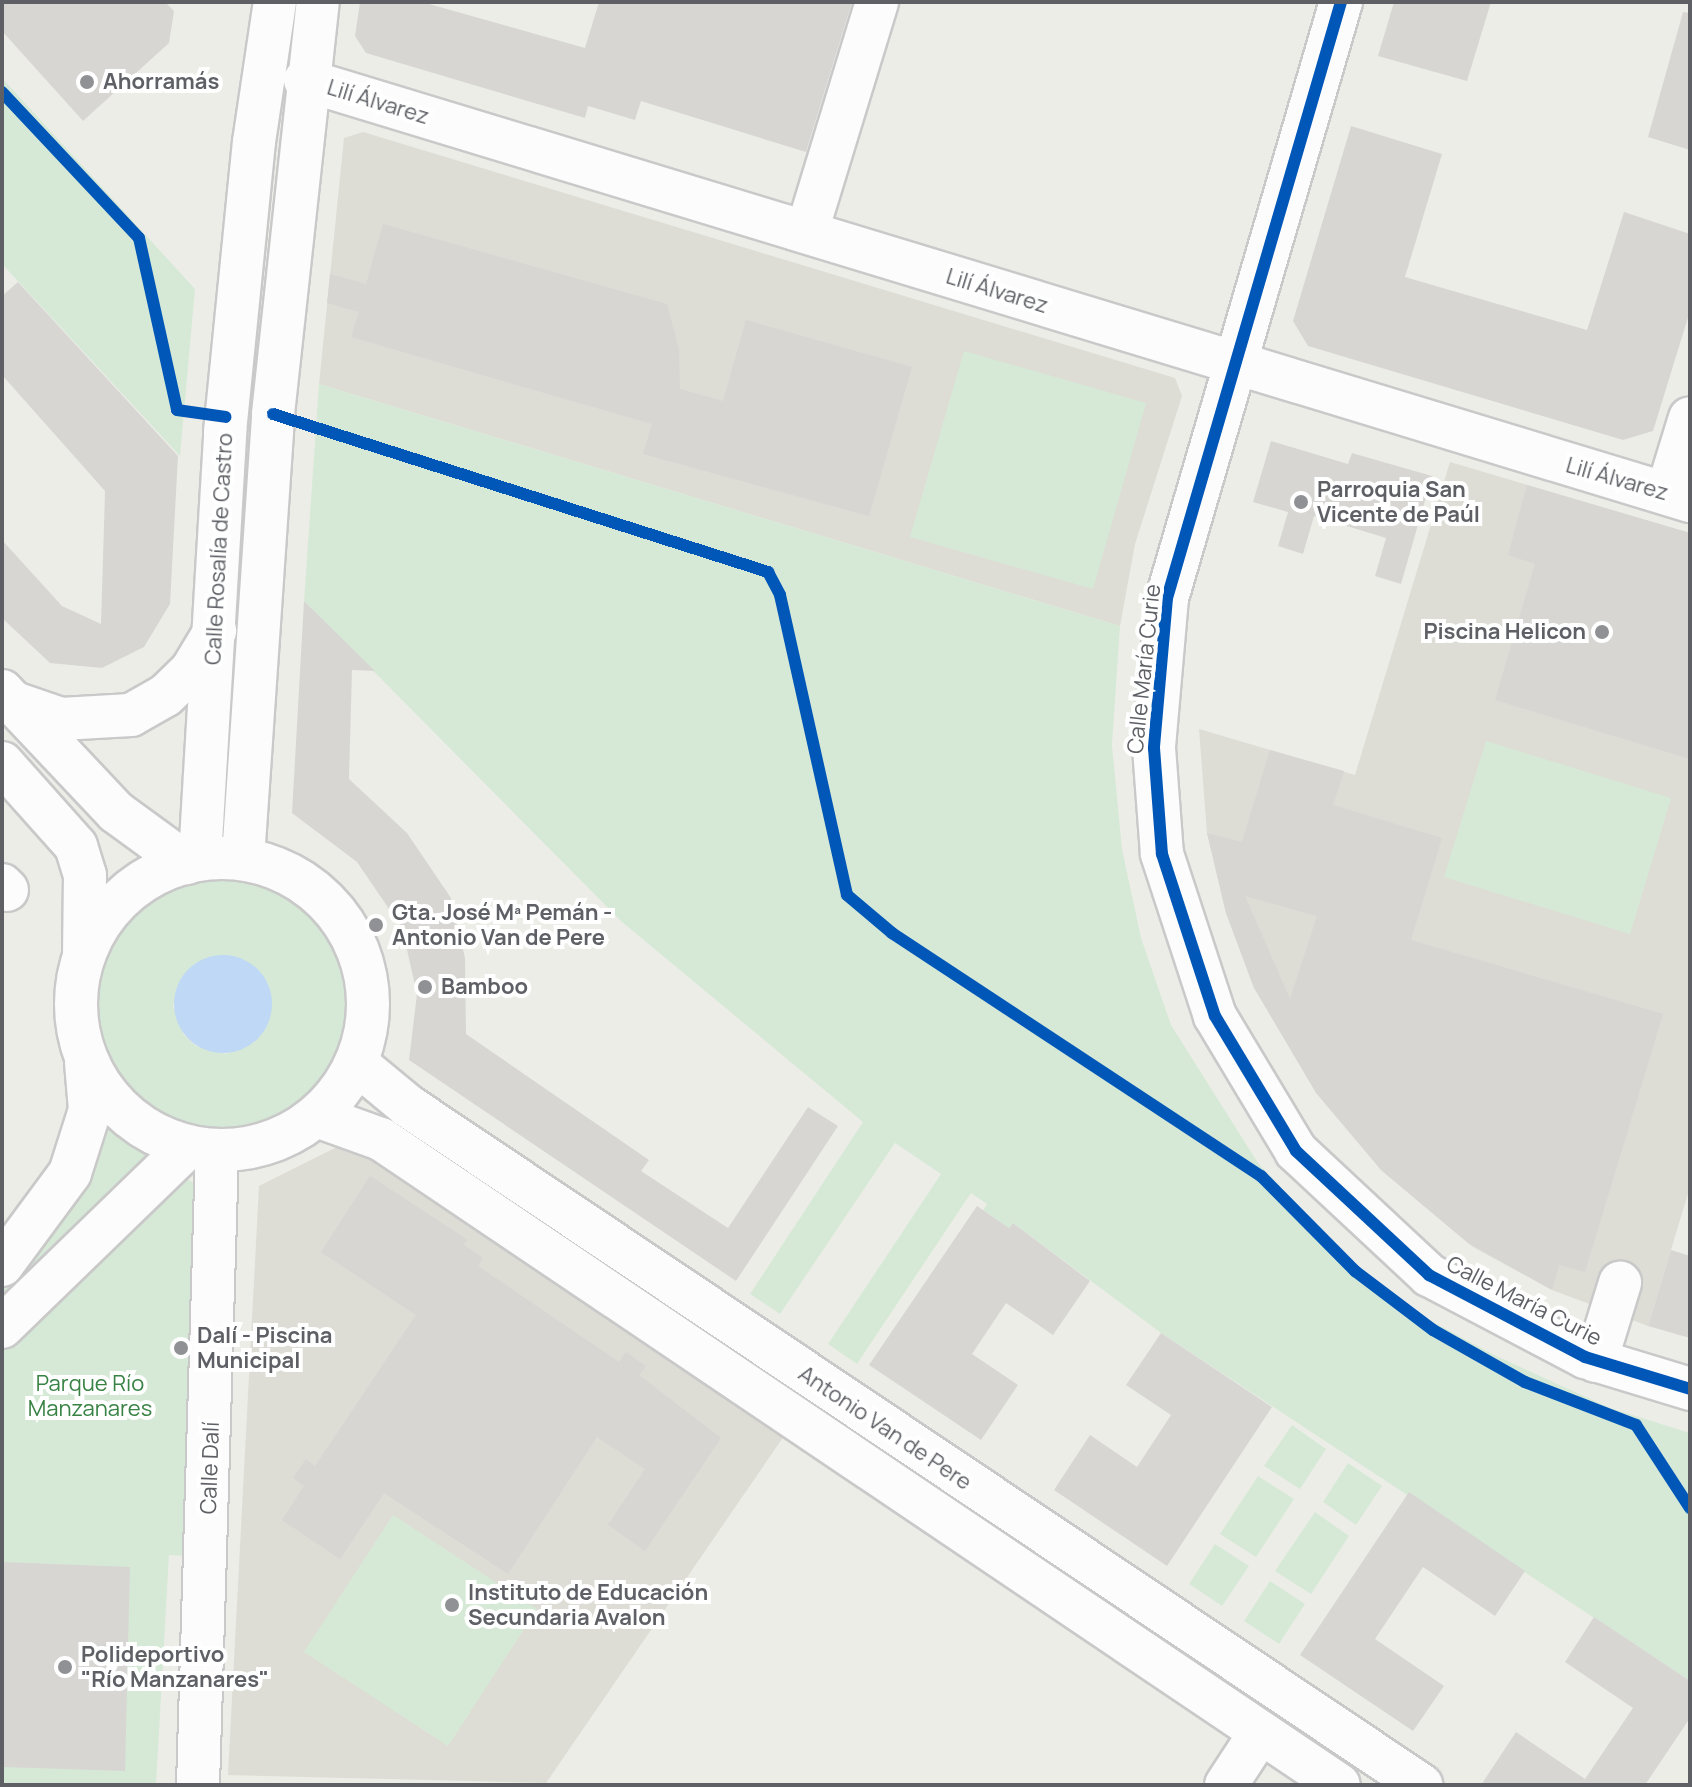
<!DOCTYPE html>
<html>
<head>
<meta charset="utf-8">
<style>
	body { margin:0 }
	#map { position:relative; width:1692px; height:1787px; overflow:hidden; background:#edede8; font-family:Manrope,sans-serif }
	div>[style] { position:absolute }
	.education>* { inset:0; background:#ddddd6 }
	.green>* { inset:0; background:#d6e9d6 }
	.water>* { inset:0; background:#bed8f6 }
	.round { border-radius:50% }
	.building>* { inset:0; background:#d7d6d3 }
	.roads { filter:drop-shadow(2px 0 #c9c9c9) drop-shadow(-2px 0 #c9c9c9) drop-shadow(0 2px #c9c9c9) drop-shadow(0 -2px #c9c9c9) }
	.minor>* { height:42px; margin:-21px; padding:0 21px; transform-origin:21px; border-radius:21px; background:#fcfcfc }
	.minor>.ring { margin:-21px; padding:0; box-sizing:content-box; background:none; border:42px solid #fcfcfc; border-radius:50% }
	.cycleway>* { height:12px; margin:-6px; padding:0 6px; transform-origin:6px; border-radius:6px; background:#0057b8 }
	.dots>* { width:22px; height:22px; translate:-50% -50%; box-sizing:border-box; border:4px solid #fff; border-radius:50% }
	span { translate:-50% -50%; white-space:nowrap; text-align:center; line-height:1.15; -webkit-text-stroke:8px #fff; paint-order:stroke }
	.poi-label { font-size:22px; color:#5e6066; font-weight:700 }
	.left { translate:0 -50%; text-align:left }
	.right { translate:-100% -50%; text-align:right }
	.street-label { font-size:22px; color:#5e6066 }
	.park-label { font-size:22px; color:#388244 }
	.frame { position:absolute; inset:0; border:4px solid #5e6066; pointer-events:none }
</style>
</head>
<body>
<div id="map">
	<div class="education">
		<i style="clip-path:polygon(363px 132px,1175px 378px,1182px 396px,1135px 544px,1120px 626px,319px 384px,344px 138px)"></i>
		<i style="clip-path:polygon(1450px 462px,1690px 533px,1690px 1187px,1648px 1326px,1552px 1290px,1473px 1247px,1381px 1170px,1254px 988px,1226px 913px,1207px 833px,1199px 729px,1355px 775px)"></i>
		<i style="clip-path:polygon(349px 1141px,784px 1436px,546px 1783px,228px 1775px,259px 1186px)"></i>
	</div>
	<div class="green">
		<i style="clip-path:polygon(2px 78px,195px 289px,180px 456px,2px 264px)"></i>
		<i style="clip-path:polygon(964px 351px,1146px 403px,1093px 589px,910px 537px)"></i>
		<i style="clip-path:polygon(319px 384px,1120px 626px,1112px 745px,1122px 849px,1141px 938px,1171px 1025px,1258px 1163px,1353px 1264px,1413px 1311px,1492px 1354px,1610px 1408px,1690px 1433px,1690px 1681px,1161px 1333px,1013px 1223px,1009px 1228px,983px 1210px,987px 1204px,971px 1193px,857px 1364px,828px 1344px,941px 1174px,895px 1143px,780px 1314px,750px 1294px,863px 1122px,622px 922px,304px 601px)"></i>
		<i style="clip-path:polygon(1486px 741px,1671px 798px,1630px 934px,1444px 877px)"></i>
		<i style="clip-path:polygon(evenodd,216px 873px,259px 878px,299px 897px,329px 928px,348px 967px,354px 1010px,345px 1053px,323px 1090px,290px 1118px,249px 1134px,206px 1136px,165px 1124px,130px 1099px,104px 1064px,92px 1022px,93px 979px,108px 938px,137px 905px,174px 882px,216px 873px,182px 976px,255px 1042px,226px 1054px,196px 1046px,184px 1035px,173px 1006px,182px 976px)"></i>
		<i style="clip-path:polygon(99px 1113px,166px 1154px,2px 1319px,2px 1273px)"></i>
		<i style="clip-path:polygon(174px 1171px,208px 1192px,202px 1557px,169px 1555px,156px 1785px,2px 1785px,2px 1342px)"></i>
		<i style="clip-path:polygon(1292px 1425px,1326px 1449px,1300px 1489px,1264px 1466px)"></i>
		<i style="clip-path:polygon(1348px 1463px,1382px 1486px,1356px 1525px,1323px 1502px)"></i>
		<i style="clip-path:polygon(1258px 1476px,1294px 1499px,1256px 1557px,1220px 1534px)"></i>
		<i style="clip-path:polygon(1315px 1512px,1349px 1536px,1311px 1594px,1275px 1571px)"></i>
		<i style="clip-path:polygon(393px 1515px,537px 1609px,448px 1746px,304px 1652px)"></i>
		<i style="clip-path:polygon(1215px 1544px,1249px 1566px,1222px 1606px,1189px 1584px)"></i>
		<i style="clip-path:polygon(1270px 1581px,1305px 1604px,1279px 1644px,1244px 1621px)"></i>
	</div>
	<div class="water">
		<i class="round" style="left:174px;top:955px;width:98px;height:98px"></i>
	</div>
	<div class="building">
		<i style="clip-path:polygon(2px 2px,165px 2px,174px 11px,169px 43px,83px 121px,2px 31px)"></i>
		<i style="clip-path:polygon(360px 2px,422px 2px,585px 48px,599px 2px,852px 2px,806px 152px,641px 101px,635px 120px,588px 106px,585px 118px,366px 53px,355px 36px)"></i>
		<i style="clip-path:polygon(1394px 2px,1491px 2px,1467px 81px,1378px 56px)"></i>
		<i style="clip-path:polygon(1683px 12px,1690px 13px,1690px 150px,1648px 137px)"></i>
		<i style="clip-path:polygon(1351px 126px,1442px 154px,1405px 277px,1587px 330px,1624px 212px,1690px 234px,1690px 311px,1653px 431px,1623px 440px,1308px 346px,1293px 321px)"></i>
		<i style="clip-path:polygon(383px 224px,667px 304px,679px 350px,680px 389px,723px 401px,746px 320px,912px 367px,869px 516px,643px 454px,652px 424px,351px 337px,359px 312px,327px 303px,330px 274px,366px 284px)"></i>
		<i style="clip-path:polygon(18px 282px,178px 456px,170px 604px,144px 647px,102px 668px,50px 663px,2px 618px,2px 540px,62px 606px,101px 624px,105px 491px,2px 375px,2px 296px)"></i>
		<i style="clip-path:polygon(1271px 441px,1348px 464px,1352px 453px,1432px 476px,1401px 584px,1375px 576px,1386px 538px,1314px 516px,1303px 554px,1278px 546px,1288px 512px,1253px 502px)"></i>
		<i style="clip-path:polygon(1527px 485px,1690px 533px,1690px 759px,1495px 700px,1535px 564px,1508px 555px)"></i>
		<i style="clip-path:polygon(304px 601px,375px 671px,352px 670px,349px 779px,407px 833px,451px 898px,465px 958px,466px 1034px,649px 1160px,641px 1171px,728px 1228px,808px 1107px,838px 1126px,736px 1281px,409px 1060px,417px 994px,402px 928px,357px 862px,292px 813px)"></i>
		<i style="clip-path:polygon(evenodd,1270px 750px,1344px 771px,1333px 805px,1442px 838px,1411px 940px,1663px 1014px,1585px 1272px,1559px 1265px,1552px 1290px,1468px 1243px,1381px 1170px,1316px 1093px,1254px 988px,1226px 913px,1207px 833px,1242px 842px,1270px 750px,1245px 896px,1317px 916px,1290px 999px,1245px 896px)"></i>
		<i style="clip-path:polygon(370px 1176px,468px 1240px,463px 1244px,483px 1258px,478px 1266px,619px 1362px,626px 1352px,646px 1366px,639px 1375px,721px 1438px,645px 1551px,608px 1525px,645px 1469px,597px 1437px,508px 1574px,384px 1493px,340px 1559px,282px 1520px,304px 1486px,293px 1478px,306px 1459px,315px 1466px,416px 1315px,321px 1252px)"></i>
		<i style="clip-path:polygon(977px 1206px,1009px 1228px,1013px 1223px,1090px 1281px,1053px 1335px,1006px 1303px,972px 1354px,1018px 1385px,981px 1440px,869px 1365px)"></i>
		<i style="clip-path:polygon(1671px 1250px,1690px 1256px,1690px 1338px,1648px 1326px)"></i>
		<i style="clip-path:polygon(1161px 1333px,1272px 1407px,1167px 1566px,1054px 1490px,1090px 1435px,1137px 1467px,1171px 1415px,1126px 1385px)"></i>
		<i style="clip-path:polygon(1409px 1492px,1525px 1571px,1495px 1616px,1423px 1567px,1375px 1639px,1444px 1686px,1413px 1731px,1300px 1655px)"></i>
		<i style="clip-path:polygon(2px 1562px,130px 1567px,125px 1771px,2px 1767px)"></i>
		<i style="clip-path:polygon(1594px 1617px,1690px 1681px,1690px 1718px,1645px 1785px,1481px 1785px,1516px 1732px,1585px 1779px,1633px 1708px,1565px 1662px)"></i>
	</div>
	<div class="roads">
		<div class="minor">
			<i style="left:1341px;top:2px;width:621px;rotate:106.27deg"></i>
			<i style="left:1167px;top:598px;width:151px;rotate:95deg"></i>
			<i style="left:1154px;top:748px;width:106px;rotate:85.7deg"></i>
			<i style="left:1162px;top:854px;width:170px;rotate:71.9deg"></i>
			<i style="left:1215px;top:1016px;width:157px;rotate:59deg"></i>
			<i style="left:1296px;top:1151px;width:182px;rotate:43deg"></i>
			<i style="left:1429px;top:1275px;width:176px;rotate:27.7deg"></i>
			<i style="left:1585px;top:1357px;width:110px;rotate:16.9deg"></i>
			<i style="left:305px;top:80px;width:1448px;rotate:16.91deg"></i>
			<i style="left:807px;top:231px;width:239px;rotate:-73deg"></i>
			<i style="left:1667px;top:493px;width:78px;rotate:-73deg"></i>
			<i style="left:2px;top:691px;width:166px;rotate:46.7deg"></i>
			<i style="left:116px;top:812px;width:87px;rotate:36.1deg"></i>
			<i style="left:14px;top:703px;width:50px;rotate:18.8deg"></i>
			<i style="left:61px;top:719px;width:70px;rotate:-3.3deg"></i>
			<i style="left:131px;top:715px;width:40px;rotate:-29.7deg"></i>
			<i style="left:166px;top:695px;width:35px;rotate:-44deg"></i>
			<i style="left:191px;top:671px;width:47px;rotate:-59deg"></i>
			<i style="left:2px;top:763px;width:111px;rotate:48.3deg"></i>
			<i style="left:76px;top:846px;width:30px;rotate:73deg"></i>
			<i style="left:85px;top:875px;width:77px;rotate:90.7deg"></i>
			<i class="ring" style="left:76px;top:858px;width:250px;height:250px"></i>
			<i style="left:200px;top:858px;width:427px;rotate:-86.6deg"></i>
			<i style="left:225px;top:432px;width:291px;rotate:-84.3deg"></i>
			<i style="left:254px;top:142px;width:142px;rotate:-81.5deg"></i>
			<i style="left:243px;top:858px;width:445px;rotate:-86.1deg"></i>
			<i style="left:273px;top:414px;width:414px;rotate:-83.8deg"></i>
			<i style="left:2px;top:885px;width:7px;rotate:45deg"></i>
			<i style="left:356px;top:1063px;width:67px;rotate:39.6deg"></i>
			<i style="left:408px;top:1106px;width:1220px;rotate:33.83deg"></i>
			<i style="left:317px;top:1116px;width:68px;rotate:19.8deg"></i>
			<i style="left:381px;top:1139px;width:1155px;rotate:33.99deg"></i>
			<i style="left:2px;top:1265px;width:114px;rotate:-53.5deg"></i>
			<i style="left:70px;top:1173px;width:66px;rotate:-72.4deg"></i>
			<i style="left:90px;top:1110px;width:48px;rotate:-94.8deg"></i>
			<i style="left:2px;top:1327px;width:259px;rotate:-44.1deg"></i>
			<i style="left:1596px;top:1361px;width:82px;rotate:-72.9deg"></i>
			<i style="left:198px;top:1785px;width:634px;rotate:-88.28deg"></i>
			<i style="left:1226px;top:1785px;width:62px;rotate:-56.8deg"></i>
		</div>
	</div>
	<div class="cycleway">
		<i style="left:1341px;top:2px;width:621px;rotate:106.27deg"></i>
		<i style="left:1167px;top:598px;width:151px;rotate:95deg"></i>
		<i style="left:1154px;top:748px;width:106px;rotate:85.7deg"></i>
		<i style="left:1162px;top:854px;width:170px;rotate:71.9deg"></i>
		<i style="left:1215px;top:1016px;width:157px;rotate:59deg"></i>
		<i style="left:1296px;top:1151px;width:182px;rotate:43deg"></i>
		<i style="left:1429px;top:1275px;width:176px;rotate:27.7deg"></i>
		<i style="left:1585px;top:1357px;width:110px;rotate:16.9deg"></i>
		<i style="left:2px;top:92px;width:200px;rotate:46.8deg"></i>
		<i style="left:139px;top:238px;width:176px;rotate:77.5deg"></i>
		<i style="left:177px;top:410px;width:49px;rotate:8.1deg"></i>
		<i style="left:273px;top:414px;width:520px;rotate:17.7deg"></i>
		<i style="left:768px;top:572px;width:26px;rotate:62deg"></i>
		<i style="left:780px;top:595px;width:307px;rotate:77.4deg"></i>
		<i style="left:847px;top:895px;width:59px;rotate:40.2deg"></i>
		<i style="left:892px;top:933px;width:442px;rotate:33.4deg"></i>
		<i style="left:1261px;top:1176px;width:134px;rotate:45.3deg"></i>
		<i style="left:1355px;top:1271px;width:98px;rotate:37.1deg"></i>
		<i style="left:1433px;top:1330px;width:106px;rotate:29.5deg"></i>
		<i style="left:1525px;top:1382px;width:119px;rotate:21.2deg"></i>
		<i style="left:1636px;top:1425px;width:99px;rotate:57deg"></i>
	</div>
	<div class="dots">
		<i style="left:87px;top:82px;background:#909194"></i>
		<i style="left:1301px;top:502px;background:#909194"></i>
		<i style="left:1602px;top:632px;background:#909194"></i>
		<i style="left:376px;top:925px;background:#909194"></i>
		<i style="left:425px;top:987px;background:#909194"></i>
		<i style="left:181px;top:1348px;background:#909194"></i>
		<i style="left:452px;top:1605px;background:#909194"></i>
		<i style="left:65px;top:1667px;background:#909194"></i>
	</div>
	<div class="poi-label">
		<span class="left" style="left:103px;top:82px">Ahorramás</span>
		<span class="left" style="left:1317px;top:502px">Parroquia San<br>Vicente de Paúl</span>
		<span class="right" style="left:1586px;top:632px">Piscina Helicon</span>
		<span class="left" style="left:392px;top:925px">Gta. José Mª Pemán -<br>Antonio Van de Pere</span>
		<span class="left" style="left:441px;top:987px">Bamboo</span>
		<span class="left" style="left:197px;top:1348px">Dalí - Piscina<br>Municipal</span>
		<span class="left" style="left:468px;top:1605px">Instituto de Educación<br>Secundaria Avalon</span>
		<span class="left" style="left:81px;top:1667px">Polideportivo<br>"Río Manzanares"</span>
	</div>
	<div class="street-label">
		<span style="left:378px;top:102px;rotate:17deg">Lilí Álvarez</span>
		<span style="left:997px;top:291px;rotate:17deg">Lilí Álvarez</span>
		<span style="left:1617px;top:479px;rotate:16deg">Lilí Álvarez</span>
		<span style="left:219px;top:549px;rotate:-87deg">Calle Rosalía de Castro</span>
		<span style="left:1144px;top:669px;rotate:-84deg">Calle María Curie</span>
		<span style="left:1524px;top:1301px;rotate:27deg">Calle María Curie</span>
		<span style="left:885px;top:1428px;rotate:34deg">Antonio Van de Pere</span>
		<span style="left:210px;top:1468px;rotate:-88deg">Calle Dalí</span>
	</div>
	<div class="park-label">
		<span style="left:90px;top:1396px">Parque Río<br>Manzanares</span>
	</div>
	<div class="frame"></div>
</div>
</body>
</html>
